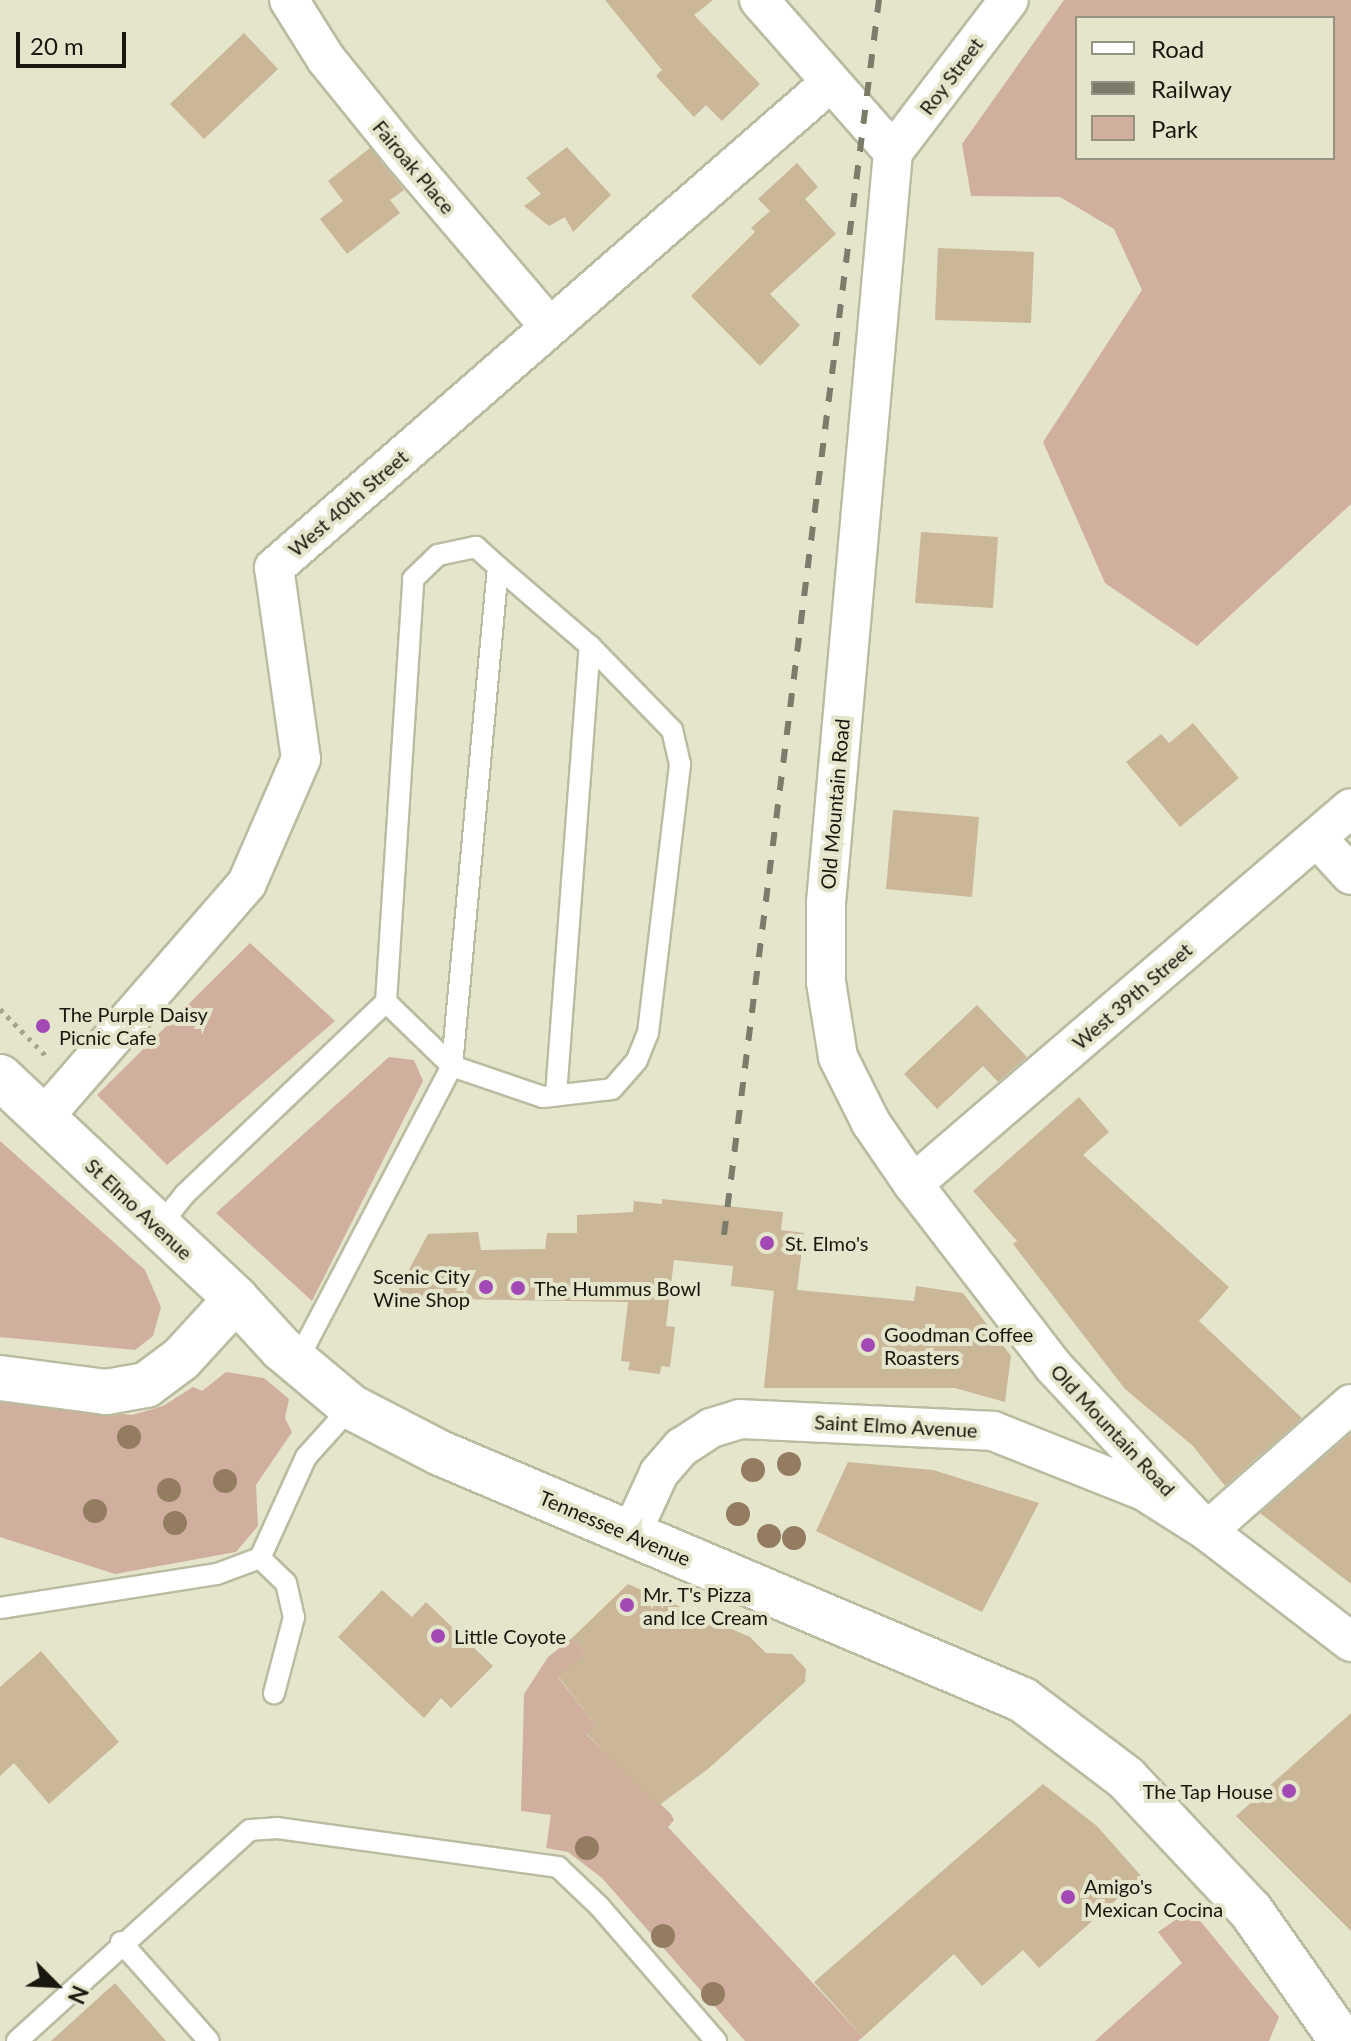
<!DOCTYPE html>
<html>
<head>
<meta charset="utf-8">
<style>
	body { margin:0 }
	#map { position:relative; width:1351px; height:2041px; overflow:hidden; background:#e4e5cb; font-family:Lato,sans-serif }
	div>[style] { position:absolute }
	.green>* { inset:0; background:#d0af9e }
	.building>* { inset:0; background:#cab798 }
	.path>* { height:5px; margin-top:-2.5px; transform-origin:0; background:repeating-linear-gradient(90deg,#a4a590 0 4px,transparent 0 10px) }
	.roads { filter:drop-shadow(2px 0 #babca2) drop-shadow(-2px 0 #babca2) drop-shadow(0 2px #babca2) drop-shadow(0 -2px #babca2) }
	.lane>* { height:20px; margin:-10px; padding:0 10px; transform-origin:10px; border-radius:10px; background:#fff }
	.street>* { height:38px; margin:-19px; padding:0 19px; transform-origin:19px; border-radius:19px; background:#fff }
	.secondary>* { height:44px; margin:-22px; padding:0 22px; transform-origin:22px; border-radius:22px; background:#fff }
	.rail>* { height:6px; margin-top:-3px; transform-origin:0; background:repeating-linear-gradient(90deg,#7c7c6b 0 14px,transparent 0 28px) }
	.trees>* { width:24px; height:24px; margin:-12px; border-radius:50%; background:#947c60 }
	.dots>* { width:22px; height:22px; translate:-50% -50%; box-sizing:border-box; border:4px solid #e4e5cb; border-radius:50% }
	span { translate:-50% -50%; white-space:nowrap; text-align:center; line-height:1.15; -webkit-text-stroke:8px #e4e5cb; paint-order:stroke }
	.street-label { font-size:20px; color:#18180f }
	.poi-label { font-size:20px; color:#18180f }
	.left { translate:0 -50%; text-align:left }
	.right { translate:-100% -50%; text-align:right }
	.legend { position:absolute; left:1075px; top:16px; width:260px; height:144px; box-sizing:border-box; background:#e4e5cb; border:2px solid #929380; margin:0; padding:10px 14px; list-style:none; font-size:24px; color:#18180f }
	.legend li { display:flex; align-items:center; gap:16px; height:40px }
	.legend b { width:40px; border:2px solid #929380 }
	.north { position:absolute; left:16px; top:1945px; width:80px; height:80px; -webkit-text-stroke:6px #e4e5cb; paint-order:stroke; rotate:114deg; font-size:22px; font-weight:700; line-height:32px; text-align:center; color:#18180f }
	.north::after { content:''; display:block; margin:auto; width:28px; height:36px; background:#18180f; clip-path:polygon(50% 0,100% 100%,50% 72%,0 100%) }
	.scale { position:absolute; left:16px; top:32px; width:110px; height:36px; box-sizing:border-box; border:4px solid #18180f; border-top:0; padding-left:10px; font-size:24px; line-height:28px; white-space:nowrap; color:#18180f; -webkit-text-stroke:6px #e4e5cb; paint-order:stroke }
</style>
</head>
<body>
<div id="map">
	<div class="green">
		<i style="clip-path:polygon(evenodd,1064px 0,1351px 0,1351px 504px,1197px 646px,1105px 583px,1043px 442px,1142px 290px,1114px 229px,1060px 197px,971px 196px,962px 144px,1064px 0,1077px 18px,1333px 18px,1333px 158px,1077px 158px,1077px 18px)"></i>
		<i style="clip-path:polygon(250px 943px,335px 1021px,167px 1165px,97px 1095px)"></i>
		<i style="clip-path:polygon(389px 1057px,414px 1060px,423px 1081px,312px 1301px,216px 1213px)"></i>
		<i style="clip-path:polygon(0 1141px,145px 1270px,161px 1307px,153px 1336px,135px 1350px,0 1337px)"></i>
		<i style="clip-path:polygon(226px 1372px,264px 1378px,289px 1399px,285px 1418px,292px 1432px,256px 1485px,258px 1526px,236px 1552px,115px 1574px,0 1537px,0 1401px,132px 1415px,163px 1406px,193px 1387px,202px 1391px)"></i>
		<i style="clip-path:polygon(572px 1638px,586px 1653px,558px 1677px,596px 1726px,587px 1735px,671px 1814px,674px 1820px,668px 1827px,863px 2037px,858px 2041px,745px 2041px,602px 1878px,568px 1852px,546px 1848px,551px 1815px,521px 1811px,524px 1694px,548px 1657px)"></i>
		<i style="clip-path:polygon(1184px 1914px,1197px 1917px,1279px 2017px,1269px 2041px,1095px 2041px,1182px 1963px,1158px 1932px)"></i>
	</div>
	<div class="building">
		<i style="clip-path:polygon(605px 0,713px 0,694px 15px,760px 84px,722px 121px,706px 105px,694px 117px,656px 76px,662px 70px)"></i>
		<i style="clip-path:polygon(244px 33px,278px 69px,204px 139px,170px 104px)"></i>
		<i style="clip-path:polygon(567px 147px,611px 195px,573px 232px,565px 217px,549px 226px,524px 206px,541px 194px,526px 178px)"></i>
		<i style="clip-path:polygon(370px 148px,404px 190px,390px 200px,400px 213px,347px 254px,320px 219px,343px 201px,328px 181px)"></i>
		<i style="clip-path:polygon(797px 163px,818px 187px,805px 199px,836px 234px,770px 294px,800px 325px,760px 366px,691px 296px,755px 232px,751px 228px,770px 211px,758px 199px)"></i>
		<i style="clip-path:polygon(938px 248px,1034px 252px,1031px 323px,935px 320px)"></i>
		<i style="clip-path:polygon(921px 532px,998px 537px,993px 608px,915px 603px)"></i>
		<i style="clip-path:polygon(1193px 723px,1239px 778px,1180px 827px,1126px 762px,1161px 734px,1169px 743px)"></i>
		<i style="clip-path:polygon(893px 810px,979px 817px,972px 897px,886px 889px)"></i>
		<i style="clip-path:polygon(977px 1005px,1027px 1057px,998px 1082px,983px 1066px,937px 1109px,904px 1074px)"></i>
		<i style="clip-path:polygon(1079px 1097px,1109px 1132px,1083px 1155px,1229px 1287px,1199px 1321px,1302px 1418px,1225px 1486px,1193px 1446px,1125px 1389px,1013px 1244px,1017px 1241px,973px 1191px)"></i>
		<i style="clip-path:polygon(662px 1199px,783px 1212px,781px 1230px,804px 1233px,797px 1290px,914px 1301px,916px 1286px,963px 1293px,1011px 1356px,1005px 1402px,955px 1388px,764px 1388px,774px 1291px,731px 1286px,733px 1266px,674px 1260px,666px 1326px,675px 1327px,670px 1367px,661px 1366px,660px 1374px,628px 1370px,630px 1362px,621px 1361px,628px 1302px,394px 1298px,428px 1234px,478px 1232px,481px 1250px,545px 1249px,547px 1233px,577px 1233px,577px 1215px,633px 1212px,634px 1201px,662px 1204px)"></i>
		<i style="clip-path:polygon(1351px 1433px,1351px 1584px,1260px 1513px)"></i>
		<i style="clip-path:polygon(848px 1462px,933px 1470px,1039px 1503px,982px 1612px,816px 1531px)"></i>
		<i style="clip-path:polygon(628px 1584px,750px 1637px,766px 1653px,792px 1654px,806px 1669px,805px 1682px,708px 1769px,658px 1806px,587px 1734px,596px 1726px,558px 1676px,586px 1653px,572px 1638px)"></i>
		<i style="clip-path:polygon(382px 1590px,412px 1617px,426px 1602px,493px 1666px,451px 1708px,441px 1698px,424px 1718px,338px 1637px)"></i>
		<i style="clip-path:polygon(41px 1651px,119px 1742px,49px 1804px,14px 1763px,0 1776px,0 1687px)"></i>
		<i style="clip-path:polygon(1351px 1713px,1351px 1931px,1236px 1816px)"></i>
		<i style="clip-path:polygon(1043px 1784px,1097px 1826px,1142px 1877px,1039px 1968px,1023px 1950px,982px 1986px,954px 1954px,863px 2037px,814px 1982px)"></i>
		<i style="clip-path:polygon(115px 1983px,166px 2041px,51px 2041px)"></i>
	</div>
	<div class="path">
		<i style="left:0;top:1009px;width:67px;rotate:45.6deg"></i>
	</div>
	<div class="roads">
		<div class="lane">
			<i style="left:386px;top:1002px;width:92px;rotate:44.1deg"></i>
			<i style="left:452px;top:1066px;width:96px;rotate:18.8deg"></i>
			<i style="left:543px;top:1097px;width:69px;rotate:-6.6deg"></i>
			<i style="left:612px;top:1089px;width:38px;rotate:-49deg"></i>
			<i style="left:637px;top:1060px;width:29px;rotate:-68deg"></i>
			<i style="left:648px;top:1033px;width:271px;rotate:-83.2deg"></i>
			<i style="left:680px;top:764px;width:35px;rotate:-103deg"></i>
			<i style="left:672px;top:730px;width:117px;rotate:-134.3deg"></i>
			<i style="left:590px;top:646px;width:121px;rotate:-139.3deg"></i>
			<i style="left:556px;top:1095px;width:450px;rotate:-85.7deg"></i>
			<i style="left:158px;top:1228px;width:43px;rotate:-51.5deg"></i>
			<i style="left:185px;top:1194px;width:278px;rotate:-43.7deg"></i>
			<i style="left:386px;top:1002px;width:424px;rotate:-86.3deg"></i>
			<i style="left:413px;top:579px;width:35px;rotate:-44deg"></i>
			<i style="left:438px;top:555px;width:39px;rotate:-12deg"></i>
			<i style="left:476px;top:547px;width:30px;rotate:42deg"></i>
			<i style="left:498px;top:567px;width:501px;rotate:95.27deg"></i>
			<i style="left:452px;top:1066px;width:333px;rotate:117.7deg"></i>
			<i style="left:260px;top:1558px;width:36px;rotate:44deg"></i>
			<i style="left:286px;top:1583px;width:35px;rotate:77deg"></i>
			<i style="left:294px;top:1617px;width:79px;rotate:104.7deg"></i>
			<i style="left:0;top:1608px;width:220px;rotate:-8.9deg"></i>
			<i style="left:217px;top:1574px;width:46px;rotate:-20.4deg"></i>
			<i style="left:260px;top:1558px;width:111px;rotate:-65.5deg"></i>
			<i style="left:306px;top:1457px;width:67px;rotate:-48deg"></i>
			<i style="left:121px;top:1942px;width:132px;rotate:48.4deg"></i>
			<i style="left:17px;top:2041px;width:314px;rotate:-42.2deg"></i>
			<i style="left:250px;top:1830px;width:27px;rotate:-4deg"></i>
			<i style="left:277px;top:1828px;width:284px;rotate:7.9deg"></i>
			<i style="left:558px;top:1867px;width:57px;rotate:43.6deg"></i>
			<i style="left:599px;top:1906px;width:179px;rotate:49.1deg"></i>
		</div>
		<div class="street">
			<i style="left:289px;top:0;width:70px;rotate:57.9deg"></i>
			<i style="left:326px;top:59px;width:127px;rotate:51.1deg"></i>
			<i style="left:406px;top:158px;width:221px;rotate:49.6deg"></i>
			<i style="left:759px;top:0;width:203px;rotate:48.6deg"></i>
			<i style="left:893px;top:152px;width:753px;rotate:95.1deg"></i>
			<i style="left:826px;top:902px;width:80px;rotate:90deg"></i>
			<i style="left:826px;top:982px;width:76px;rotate:80.9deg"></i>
			<i style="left:838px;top:1057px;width:74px;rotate:63.4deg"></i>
			<i style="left:871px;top:1123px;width:74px;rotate:55.5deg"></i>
			<i style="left:913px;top:1184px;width:230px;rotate:52.4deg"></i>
			<i style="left:1053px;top:1366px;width:226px;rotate:47deg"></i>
			<i style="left:1207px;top:1531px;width:192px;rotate:-41.4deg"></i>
			<i style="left:893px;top:152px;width:191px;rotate:-52.7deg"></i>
			<i style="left:1317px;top:838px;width:50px;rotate:47.4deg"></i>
			<i style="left:43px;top:1118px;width:311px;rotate:-49deg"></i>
			<i style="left:247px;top:883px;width:135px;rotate:-66.5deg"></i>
			<i style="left:301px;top:759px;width:193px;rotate:-98deg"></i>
			<i style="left:274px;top:568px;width:739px;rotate:-41.11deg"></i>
			<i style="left:913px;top:1184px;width:577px;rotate:-40.64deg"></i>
			<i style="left:631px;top:1534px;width:67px;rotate:-65.3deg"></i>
			<i style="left:659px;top:1473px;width:35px;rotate:-49deg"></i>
			<i style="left:682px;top:1447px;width:35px;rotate:-33deg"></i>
			<i style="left:711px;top:1428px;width:30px;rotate:-17deg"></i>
			<i style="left:740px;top:1419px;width:253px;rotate:2.7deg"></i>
			<i style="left:993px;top:1431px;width:162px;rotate:21.7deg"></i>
			<i style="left:1144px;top:1491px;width:75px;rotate:32.4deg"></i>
			<i style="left:1207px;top:1531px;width:182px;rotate:37.6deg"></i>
		</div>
		<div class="secondary">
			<i style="left:0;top:1077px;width:324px;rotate:43.2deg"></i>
			<i style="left:236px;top:1299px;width:68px;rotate:47.4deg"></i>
			<i style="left:282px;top:1349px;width:90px;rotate:40deg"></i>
			<i style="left:351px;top:1407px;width:100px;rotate:27.3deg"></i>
			<i style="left:440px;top:1453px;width:633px;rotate:22.96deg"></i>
			<i style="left:1023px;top:1700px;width:129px;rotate:37.1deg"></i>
			<i style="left:1126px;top:1778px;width:183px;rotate:46.8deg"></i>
			<i style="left:1251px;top:1911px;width:159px;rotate:55deg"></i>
			<i style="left:0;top:1378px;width:107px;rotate:7.5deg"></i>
			<i style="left:106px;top:1392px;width:41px;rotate:-9.9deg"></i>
			<i style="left:146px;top:1385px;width:44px;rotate:-36.6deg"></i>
			<i style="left:181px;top:1359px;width:81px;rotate:-47.5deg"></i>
		</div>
	</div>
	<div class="rail">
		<i style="left:724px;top:1235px;width:1245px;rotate:-82.85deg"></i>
	</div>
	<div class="trees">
		<i style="left:129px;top:1437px"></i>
		<i style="left:789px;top:1464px"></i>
		<i style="left:753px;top:1470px"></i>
		<i style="left:225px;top:1481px"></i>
		<i style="left:169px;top:1490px"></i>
		<i style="left:95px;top:1511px"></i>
		<i style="left:738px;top:1514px"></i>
		<i style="left:175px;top:1523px"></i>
		<i style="left:769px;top:1536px"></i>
		<i style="left:794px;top:1538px"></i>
		<i style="left:587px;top:1848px"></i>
		<i style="left:663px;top:1936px"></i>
		<i style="left:713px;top:1994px"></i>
	</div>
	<div class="dots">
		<i style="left:43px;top:1026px;background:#a249b5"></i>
		<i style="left:767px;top:1243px;background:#a249b5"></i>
		<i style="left:486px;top:1287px;background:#a249b5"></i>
		<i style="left:518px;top:1288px;background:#a249b5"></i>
		<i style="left:868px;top:1345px;background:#a249b5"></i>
		<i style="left:627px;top:1605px;background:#a249b5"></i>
		<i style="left:438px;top:1636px;background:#a249b5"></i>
		<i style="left:1289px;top:1791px;background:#a249b5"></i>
		<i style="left:1068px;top:1897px;background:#a249b5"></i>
	</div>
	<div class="street-label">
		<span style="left:951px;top:76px;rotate:-53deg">Roy Street</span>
		<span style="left:414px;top:167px;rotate:50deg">Fairoak Place</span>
		<span style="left:348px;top:503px;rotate:-41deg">West 40th Street</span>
		<span style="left:835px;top:804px;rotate:-85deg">Old Mountain Road</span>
		<span style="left:1132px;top:996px;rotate:-41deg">West 39th Street</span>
		<span style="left:139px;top:1209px;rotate:43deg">St Elmo Avenue</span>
		<span style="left:896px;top:1426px;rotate:3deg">Saint Elmo Avenue</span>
		<span style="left:1113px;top:1430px;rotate:47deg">Old Mountain Road</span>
		<span style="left:615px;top:1528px;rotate:23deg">Tennessee Avenue</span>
	</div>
	<div class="poi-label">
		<span class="left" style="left:59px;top:1026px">The Purple Daisy<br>Picnic Cafe</span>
		<span class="left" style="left:785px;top:1243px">St. Elmo's</span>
		<span class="right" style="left:470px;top:1288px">Scenic City<br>Wine Shop</span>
		<span class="left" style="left:534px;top:1288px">The Hummus Bowl</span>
		<span class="left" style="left:884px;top:1346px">Goodman Coffee<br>Roasters</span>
		<span class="left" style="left:643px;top:1606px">Mr. T's Pizza<br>and Ice Cream</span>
		<span class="left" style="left:454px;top:1636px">Little Coyote</span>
		<span class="right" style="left:1273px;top:1791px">The Tap House</span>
		<span class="left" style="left:1084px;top:1898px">Amigo's<br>Mexican Cocina</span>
	</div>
	<ul class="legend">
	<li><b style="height:10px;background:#fff"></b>Road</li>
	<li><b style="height:10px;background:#7c7c6b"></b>Railway</li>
	<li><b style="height:22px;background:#d0af9e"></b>Park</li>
	</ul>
	<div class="north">N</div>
	<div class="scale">20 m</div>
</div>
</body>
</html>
